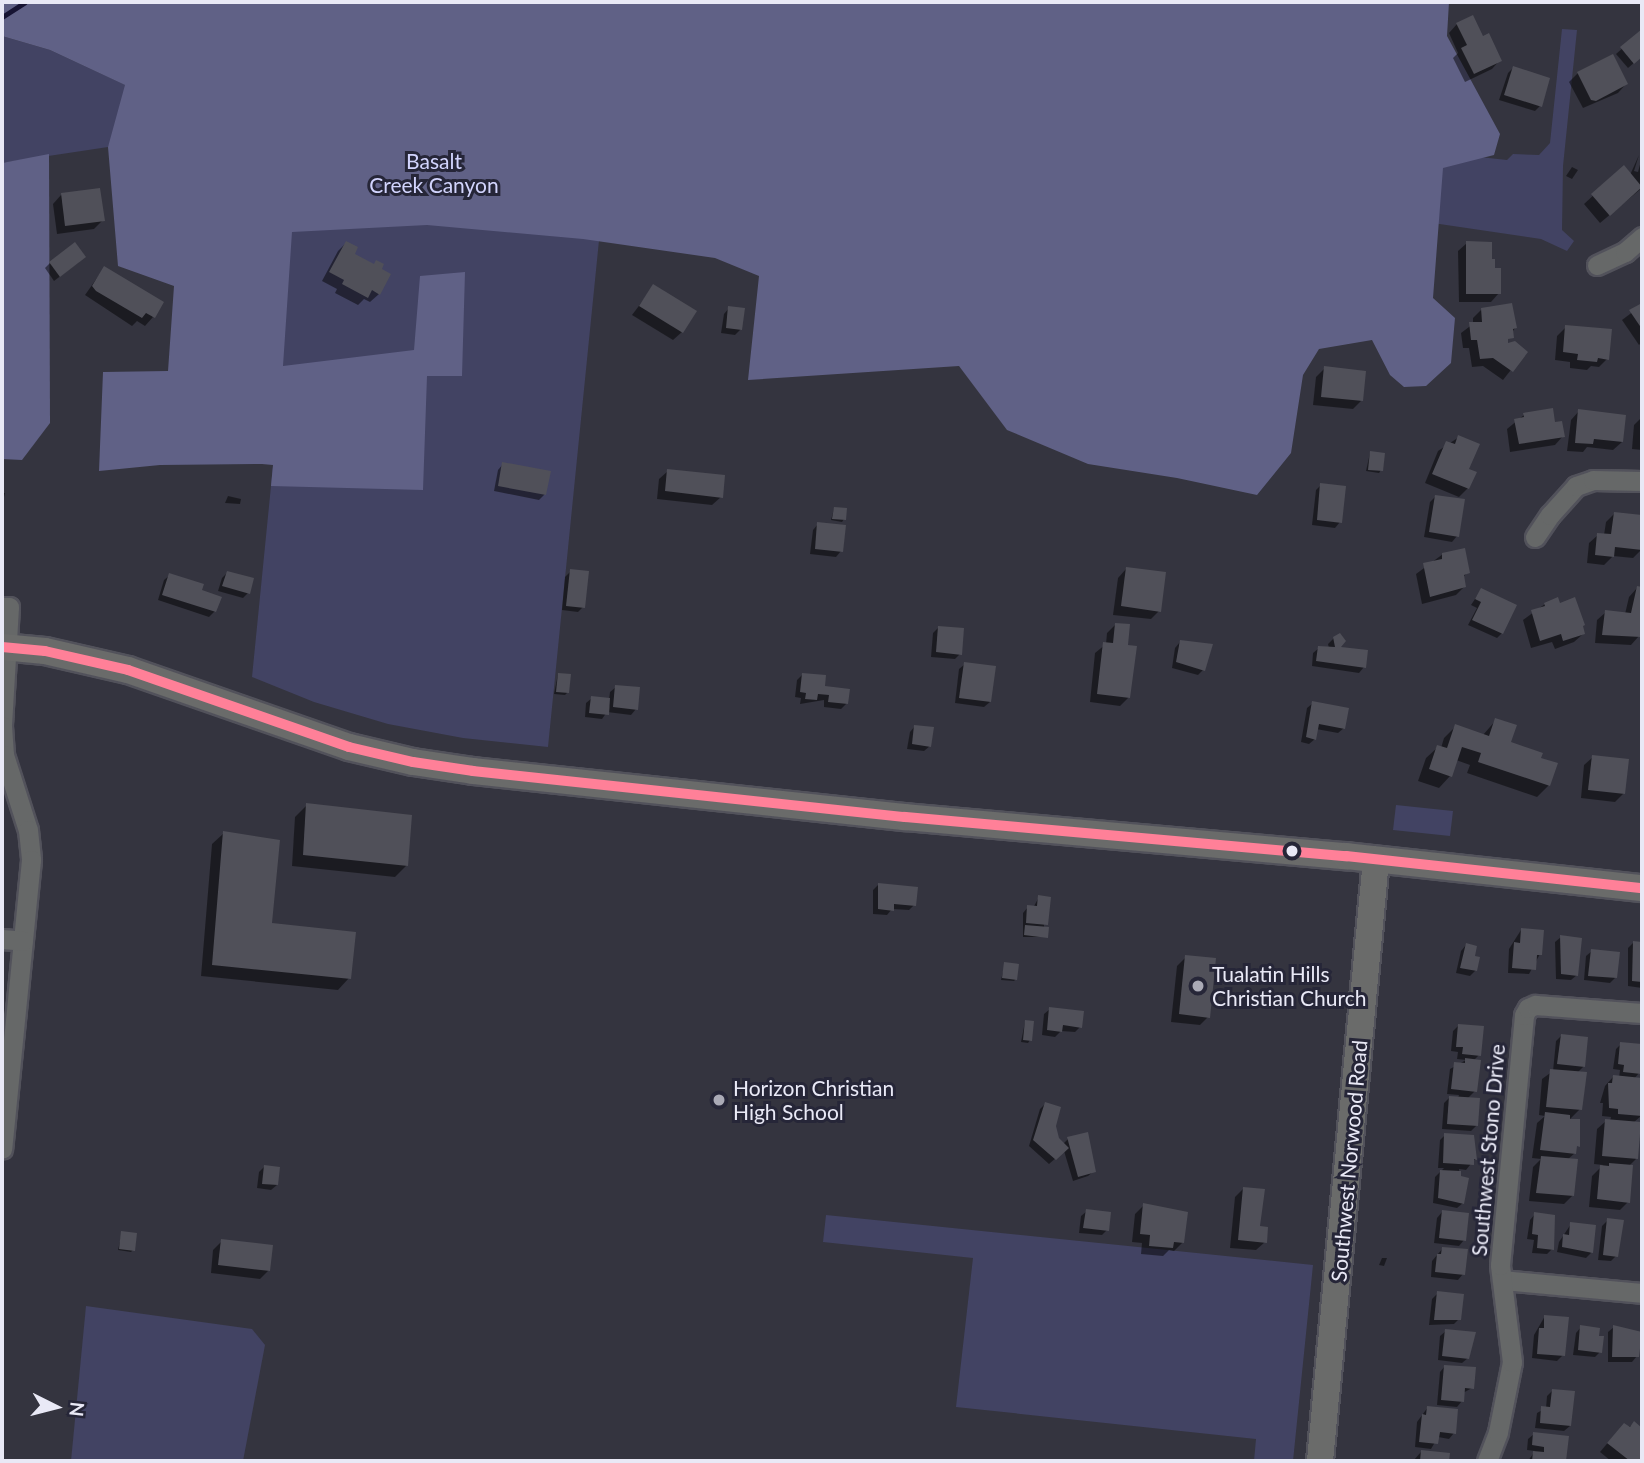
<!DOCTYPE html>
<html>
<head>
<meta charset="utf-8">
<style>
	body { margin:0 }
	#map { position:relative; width:1644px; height:1463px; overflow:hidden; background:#34343f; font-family:Lato,sans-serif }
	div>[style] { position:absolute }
	.green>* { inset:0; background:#424363 }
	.forest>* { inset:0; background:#606186 }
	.shadow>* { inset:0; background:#0007 }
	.stream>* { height:5px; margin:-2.5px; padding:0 2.5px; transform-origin:2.5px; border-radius:2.5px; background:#171433 }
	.building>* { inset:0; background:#505059 }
	.roads { filter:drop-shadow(2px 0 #52525b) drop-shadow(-2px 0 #52525b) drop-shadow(0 2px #52525b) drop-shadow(0 -2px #52525b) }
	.street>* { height:19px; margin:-9.5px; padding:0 9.5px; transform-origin:9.5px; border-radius:9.5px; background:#666868 }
	.secondary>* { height:26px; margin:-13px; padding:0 13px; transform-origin:13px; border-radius:13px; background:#6a6b6a }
	.bus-1>* { height:10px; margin:-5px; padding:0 5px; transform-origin:5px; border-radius:5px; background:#ff8098 }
	.dots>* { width:19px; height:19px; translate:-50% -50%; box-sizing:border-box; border:4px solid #262638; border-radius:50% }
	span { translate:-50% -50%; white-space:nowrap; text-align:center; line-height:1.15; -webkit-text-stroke:6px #262638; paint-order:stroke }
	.park-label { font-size:21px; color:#d2d4fd }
	.poi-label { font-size:21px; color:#e9e9f6 }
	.left { translate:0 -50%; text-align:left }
	.street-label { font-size:21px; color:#e9e9f6 }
	.frame { position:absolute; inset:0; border:4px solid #e9e9f6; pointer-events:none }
	.north { position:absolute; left:21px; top:1372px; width:70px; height:70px; -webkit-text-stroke:5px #262638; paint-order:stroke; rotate:96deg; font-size:19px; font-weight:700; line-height:28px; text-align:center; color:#e9e9f6 }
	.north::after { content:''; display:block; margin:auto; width:24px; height:32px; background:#e9e9f6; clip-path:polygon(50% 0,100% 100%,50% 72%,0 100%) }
</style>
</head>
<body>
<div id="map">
	<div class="green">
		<i style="clip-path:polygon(205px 2px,623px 2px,548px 747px,463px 738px,388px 724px,314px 702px,252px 677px,273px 466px)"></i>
		<i style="clip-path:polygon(1562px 29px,1577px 30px,1563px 166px,1562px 230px,1574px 241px,1567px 251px,1541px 239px,1426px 222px,1433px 152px,1507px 160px,1513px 154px,1539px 155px,1550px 143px)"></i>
		<i style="clip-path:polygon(2px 36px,50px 50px,134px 89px,108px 147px,2px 163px)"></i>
		<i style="clip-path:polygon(1396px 805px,1453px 811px,1450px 836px,1393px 830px)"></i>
		<i style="clip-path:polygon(826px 1215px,1313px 1265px,1293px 1461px,1254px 1461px,1256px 1439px,956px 1407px,973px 1258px,823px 1242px)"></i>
		<i style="clip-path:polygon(86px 1306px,252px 1329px,265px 1345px,243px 1461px,71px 1461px)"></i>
	</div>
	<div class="forest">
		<i style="clip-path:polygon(2px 2px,1449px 2px,1447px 36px,1500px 134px,1494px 155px,1443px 168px,1433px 298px,1455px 318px,1451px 363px,1426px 386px,1404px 387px,1390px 375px,1372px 340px,1319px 349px,1303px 375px,1291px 453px,1257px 495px,1177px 478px,1088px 464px,1007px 430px,959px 366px,748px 380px,759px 276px,715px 258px,583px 239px,427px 225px,292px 232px,283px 366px,414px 350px,420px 276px,465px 272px,462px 376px,427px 376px,423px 490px,271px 486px,273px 465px,262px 464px,160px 465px,99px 471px,103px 372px,168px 371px,174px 286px,118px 266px,108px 147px,125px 85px,50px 50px,2px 36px)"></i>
		<i style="clip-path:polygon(49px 154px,50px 423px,22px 460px,2px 459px,2px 163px)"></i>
	</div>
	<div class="shadow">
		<i style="clip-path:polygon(1457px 24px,1482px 39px,1500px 60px,1492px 69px,1465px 82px,1453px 58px,1458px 53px,1449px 33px)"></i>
		<i style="clip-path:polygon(1642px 31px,1642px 56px,1628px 68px,1616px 54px)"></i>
		<i style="clip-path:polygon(1612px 56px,1626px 84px,1618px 93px,1583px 108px,1569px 82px,1578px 73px)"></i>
		<i style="clip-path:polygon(1513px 68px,1540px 106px,1535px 111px,1499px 100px,1508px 73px)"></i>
		<i style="clip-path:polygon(1639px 155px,1634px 171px,1638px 172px,1642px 157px,1642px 188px,1600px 223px,1584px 204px,1624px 167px,1630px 175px)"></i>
		<i style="clip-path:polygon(1572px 167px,1578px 170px,1572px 179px,1566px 176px)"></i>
		<i style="clip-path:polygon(61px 195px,103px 220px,94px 229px,57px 234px,53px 204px)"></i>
		<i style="clip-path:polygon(346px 243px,379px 294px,370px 302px,364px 299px,358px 305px,335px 293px,337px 289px,322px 281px,338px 251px)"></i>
		<i style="clip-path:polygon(1467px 243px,1490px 261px,1499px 293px,1491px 302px,1459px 302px,1458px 251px)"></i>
		<i style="clip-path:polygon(79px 262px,54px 281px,45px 268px,50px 263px)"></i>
		<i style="clip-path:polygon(104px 268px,153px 317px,145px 326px,137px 321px,132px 326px,85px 295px)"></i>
		<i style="clip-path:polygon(654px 286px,682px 332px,673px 340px,632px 315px)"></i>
		<i style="clip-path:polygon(1642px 305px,1642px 342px,1639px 345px,1622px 320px)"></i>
		<i style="clip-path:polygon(729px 308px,741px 329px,735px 335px,721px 333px,724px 314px)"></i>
		<i style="clip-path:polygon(1481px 310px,1515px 328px,1504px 345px,1525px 352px,1503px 380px,1483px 366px,1472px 367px,1469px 348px,1463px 348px,1461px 333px,1473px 324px,1473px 318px)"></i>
		<i style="clip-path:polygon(1566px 327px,1607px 359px,1599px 367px,1591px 366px,1587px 370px,1570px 368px,1570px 362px,1555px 360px,1557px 336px)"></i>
		<i style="clip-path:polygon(1325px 368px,1361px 401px,1353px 409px,1313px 405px,1316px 377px)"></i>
		<i style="clip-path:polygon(1579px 411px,1622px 442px,1613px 450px,1587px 447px,1583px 452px,1567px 451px,1571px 420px)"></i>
		<i style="clip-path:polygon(1524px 415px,1554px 424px,1563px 436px,1555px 445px,1510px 452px,1507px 429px)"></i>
		<i style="clip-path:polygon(1642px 417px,1642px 450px,1632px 449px,1634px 425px)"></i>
		<i style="clip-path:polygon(1459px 437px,1468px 488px,1459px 497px,1425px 483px,1438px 451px)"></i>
		<i style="clip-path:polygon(1370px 453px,1381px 470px,1379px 473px,1366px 471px)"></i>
		<i style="clip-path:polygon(503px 464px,545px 494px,539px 500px,494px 491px,498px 470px)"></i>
		<i style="clip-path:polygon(668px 471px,721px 497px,712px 505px,657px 499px,659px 479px)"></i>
		<i style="clip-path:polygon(1321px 485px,1340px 522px,1335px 528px,1312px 525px,1316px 490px)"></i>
		<i style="clip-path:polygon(2px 493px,5px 493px,2px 505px)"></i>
		<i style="clip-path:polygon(228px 496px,241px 499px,240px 504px,225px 503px)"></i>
		<i style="clip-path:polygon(1436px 496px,1457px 536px,1452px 542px,1424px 537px,1430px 502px)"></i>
		<i style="clip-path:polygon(834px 509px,844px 519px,842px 522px,831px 520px)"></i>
		<i style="clip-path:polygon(1614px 514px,1642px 517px,1642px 549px,1633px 558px,1613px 556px,1604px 565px,1587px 563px,1589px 543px,1598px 535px,1604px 535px,1606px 522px)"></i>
		<i style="clip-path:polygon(818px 524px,841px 551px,836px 557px,810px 554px,813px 530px)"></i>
		<i style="clip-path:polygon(1443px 554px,1468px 572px,1462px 578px,1464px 587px,1456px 595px,1422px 604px,1416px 574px)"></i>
		<i style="clip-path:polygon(1126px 569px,1159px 611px,1151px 619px,1113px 615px,1118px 578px)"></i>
		<i style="clip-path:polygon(571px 571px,583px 607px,578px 612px,562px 610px,565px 577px)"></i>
		<i style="clip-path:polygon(227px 573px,248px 593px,243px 598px,218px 591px,222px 578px)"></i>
		<i style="clip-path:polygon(170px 575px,215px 611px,209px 617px,158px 600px,164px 580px)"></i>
		<i style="clip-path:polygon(1637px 588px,1642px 588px,1639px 636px,1631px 645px,1595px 643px,1597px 620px,1606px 612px,1625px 614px,1629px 597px)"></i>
		<i style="clip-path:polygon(1481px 590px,1502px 633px,1497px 638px,1468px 625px,1477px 608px,1471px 605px)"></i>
		<i style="clip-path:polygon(1545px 604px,1581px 627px,1583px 634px,1574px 642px,1555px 649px,1552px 642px,1531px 648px,1523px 620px)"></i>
		<i style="clip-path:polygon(1116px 624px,1129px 697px,1120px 706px,1090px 702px,1095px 653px,1106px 644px,1107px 633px)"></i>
		<i style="clip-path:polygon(939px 627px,960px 654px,955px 659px,931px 657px,933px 633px)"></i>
		<i style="clip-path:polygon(1334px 638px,1338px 649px,1364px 667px,1359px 673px,1312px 666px,1313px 653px,1319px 648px,1329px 648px,1328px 644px)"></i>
		<i style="clip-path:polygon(1180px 642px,1203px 670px,1198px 675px,1172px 668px,1175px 648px)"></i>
		<i style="clip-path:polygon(965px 664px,990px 702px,984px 707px,955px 703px,959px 669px)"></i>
		<i style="clip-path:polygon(558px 674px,567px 693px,565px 695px,554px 694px)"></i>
		<i style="clip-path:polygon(802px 675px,823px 688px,847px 703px,841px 709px,824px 707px,824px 700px,800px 704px,801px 698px,795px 697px,797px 680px)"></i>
		<i style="clip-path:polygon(616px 687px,636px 709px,631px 715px,607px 712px,602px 719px,585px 717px,586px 703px,592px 698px,609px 700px,610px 692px)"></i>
		<i style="clip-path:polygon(1313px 703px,1344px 728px,1338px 733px,1316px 729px,1315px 739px,1309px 744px,1301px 742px,1307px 708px)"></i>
		<i style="clip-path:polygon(1496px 720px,1509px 744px,1539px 759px,1549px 785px,1537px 797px,1467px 773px,1470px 765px,1456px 760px,1450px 776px,1439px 788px,1418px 781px,1426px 758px,1438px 747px,1441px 748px,1444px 738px,1456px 726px,1483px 735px)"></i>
		<i style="clip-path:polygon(915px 726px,930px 746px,924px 751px,907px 749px,910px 732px)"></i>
		<i style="clip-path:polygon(1593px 757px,1624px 793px,1615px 802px,1581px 798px,1584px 765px)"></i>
		<i style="clip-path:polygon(307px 805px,407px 865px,395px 877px,292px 866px,295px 817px)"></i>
		<i style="clip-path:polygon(224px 833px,270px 925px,349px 978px,338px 990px,201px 976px,212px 844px)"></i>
		<i style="clip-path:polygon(878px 885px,914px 905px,909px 910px,892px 909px,887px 915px,873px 914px,873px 890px)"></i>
		<i style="clip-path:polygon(1039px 897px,1046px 937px,1023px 937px,1023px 913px,1028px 907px,1033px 908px)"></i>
		<i style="clip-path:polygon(1521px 930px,1540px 954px,1529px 974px,1508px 973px,1509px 949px)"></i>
		<i style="clip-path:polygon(1561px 937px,1577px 975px,1571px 980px,1556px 979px,1555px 942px)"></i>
		<i style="clip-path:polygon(1633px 943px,1642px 944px,1642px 988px,1628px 986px,1628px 948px)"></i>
		<i style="clip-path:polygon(1466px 945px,1476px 970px,1470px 976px,1456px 973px,1461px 951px)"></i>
		<i style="clip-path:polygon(1592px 951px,1615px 978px,1610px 983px,1584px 980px,1586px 956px)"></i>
		<i style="clip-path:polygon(1186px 957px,1208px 1017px,1200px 1025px,1171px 1022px,1177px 966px)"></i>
		<i style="clip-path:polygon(1005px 964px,1016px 979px,1014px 981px,1001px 980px)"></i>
		<i style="clip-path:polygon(1050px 1009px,1080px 1027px,1075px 1032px,1061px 1031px,1055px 1037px,1042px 1035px,1044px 1014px)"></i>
		<i style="clip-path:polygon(1025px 1022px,1030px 1040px,1028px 1043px,1021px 1042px)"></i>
		<i style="clip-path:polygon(1459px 1025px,1479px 1055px,1473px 1061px,1475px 1091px,1467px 1099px,1477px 1125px,1471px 1131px,1442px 1129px,1444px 1103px,1450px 1097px,1458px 1098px,1459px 1095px,1447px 1094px,1450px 1069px,1466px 1060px,1457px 1059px,1458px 1052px,1451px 1051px,1453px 1031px)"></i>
		<i style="clip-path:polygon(1561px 1036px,1584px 1066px,1577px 1073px,1580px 1109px,1569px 1120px,1575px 1153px,1567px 1160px,1573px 1195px,1564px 1204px,1529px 1201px,1533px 1167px,1541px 1159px,1532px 1158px,1537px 1123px,1545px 1116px,1539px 1115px,1542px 1079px,1553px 1071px,1556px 1041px)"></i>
		<i style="clip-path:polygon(1621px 1044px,1642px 1046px,1639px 1073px,1634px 1079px,1642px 1080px,1642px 1104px,1641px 1116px,1633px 1123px,1636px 1159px,1628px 1167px,1628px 1202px,1620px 1210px,1589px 1207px,1592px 1176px,1603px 1165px,1594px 1164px,1597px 1129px,1606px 1121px,1610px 1121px,1611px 1117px,1602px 1116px,1603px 1103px,1600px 1103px,1605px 1086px,1613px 1077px,1619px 1078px,1620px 1070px,1613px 1069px,1616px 1049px)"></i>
		<i style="clip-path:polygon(1045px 1104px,1058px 1139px,1063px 1144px,1068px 1139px,1094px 1171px,1088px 1176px,1073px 1181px,1064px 1151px,1049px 1164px,1029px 1146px,1040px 1109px)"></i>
		<i style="clip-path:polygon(1445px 1135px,1475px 1159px,1466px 1170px,1459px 1169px,1463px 1203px,1457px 1208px,1433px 1203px,1435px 1177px,1444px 1168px,1438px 1168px,1440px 1140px)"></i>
		<i style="clip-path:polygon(264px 1167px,277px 1185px,271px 1190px,257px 1188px,259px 1172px)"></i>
		<i style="clip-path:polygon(1244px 1188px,1265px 1242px,1256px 1250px,1230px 1248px,1235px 1197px)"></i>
		<i style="clip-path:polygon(1144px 1205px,1183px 1242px,1174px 1251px,1169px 1250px,1163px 1256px,1141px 1254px,1142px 1243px,1132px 1242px,1135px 1214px)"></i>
		<i style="clip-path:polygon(1087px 1211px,1107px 1230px,1102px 1235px,1079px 1233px,1081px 1216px)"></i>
		<i style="clip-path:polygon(1442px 1212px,1464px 1240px,1459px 1246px,1434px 1243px,1437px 1218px)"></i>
		<i style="clip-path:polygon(1535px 1214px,1552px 1249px,1547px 1254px,1532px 1253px,1534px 1240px,1527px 1239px,1530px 1220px)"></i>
		<i style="clip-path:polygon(1608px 1220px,1616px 1256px,1611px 1261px,1598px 1260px,1602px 1226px)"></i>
		<i style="clip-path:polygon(1571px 1224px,1591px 1253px,1586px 1258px,1557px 1252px,1559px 1242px)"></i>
		<i style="clip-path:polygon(122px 1233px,133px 1250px,131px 1252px,118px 1250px)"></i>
		<i style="clip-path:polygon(222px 1241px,269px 1270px,260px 1279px,211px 1273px,213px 1250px)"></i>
		<i style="clip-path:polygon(1443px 1248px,1463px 1274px,1458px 1280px,1431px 1277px,1432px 1261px)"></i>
		<i style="clip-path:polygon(1382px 1258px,1387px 1258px,1384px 1266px,1379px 1265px)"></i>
		<i style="clip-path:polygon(1438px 1293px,1459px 1319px,1454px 1324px,1429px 1325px,1432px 1299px)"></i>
		<i style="clip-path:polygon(1545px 1316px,1563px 1355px,1557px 1361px,1532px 1358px,1534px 1335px)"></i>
		<i style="clip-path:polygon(1581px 1327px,1600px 1352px,1595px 1357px,1573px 1355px,1576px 1333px)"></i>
		<i style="clip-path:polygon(1614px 1327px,1637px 1356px,1632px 1362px,1608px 1362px,1608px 1332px)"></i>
		<i style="clip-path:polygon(1446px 1331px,1468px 1358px,1462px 1363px,1438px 1360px,1440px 1336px)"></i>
		<i style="clip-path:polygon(1445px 1366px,1472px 1388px,1463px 1393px,1462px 1401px,1457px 1407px,1437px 1405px,1440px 1372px)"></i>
		<i style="clip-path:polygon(1553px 1390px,1570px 1426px,1564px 1431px,1535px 1428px,1537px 1413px,1546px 1408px,1547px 1396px)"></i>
		<i style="clip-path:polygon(1428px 1407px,1454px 1433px,1449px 1439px,1438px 1437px,1431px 1449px,1415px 1447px,1417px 1422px)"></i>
		<i style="clip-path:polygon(1635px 1424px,1642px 1430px,1642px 1461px,1611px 1461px,1600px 1452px,1616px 1433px)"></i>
		<i style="clip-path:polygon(1534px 1434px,1567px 1437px,1565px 1461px,1528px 1461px,1535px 1451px,1527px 1450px,1528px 1439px)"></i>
		<i style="clip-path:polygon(1421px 1452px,1448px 1455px,1447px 1461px,1413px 1461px)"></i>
	</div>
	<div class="stream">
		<i style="left:2px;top:17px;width:27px;rotate:-33deg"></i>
	</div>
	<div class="building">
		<i style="clip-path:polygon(1473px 15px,1483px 36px,1489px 33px,1502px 61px,1474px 74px,1461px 48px,1467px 45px,1456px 23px)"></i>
		<i style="clip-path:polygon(1642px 29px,1642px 57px,1634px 64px,1620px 47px)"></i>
		<i style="clip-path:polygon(1613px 54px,1628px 84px,1596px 101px,1591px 100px,1577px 72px)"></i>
		<i style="clip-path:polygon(1513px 66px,1550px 78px,1542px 107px,1504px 95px)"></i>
		<i style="clip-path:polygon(1624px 165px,1642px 187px,1610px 216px,1591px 194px)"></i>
		<i style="clip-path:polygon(100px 188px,105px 221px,65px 226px,61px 193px)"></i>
		<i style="clip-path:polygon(346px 241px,358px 247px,355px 254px,374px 264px,376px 260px,384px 264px,382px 269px,391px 274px,380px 295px,372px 290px,368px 298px,342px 284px,344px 280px,329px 272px)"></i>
		<i style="clip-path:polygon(1466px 241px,1492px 242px,1492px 259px,1495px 259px,1495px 268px,1501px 268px,1501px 294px,1466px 294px)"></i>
		<i style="clip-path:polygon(75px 242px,86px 257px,60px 277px,49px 262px)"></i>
		<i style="clip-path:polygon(104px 266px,164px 302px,155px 318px,146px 313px,142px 318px,96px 291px,92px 286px)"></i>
		<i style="clip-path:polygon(653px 284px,697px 311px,683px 333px,639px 306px)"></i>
		<i style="clip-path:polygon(1512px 303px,1517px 328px,1513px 329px,1514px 338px,1508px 339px,1508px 343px,1515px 341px,1528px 352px,1513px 372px,1493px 358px,1480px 359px,1477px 340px,1471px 340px,1469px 322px,1482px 322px,1481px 308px)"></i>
		<i style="clip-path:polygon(1642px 303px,1642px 329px,1629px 310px)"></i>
		<i style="clip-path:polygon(728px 306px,745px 308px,742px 330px,726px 328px)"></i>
		<i style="clip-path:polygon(1565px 325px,1612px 329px,1609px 360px,1598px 358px,1597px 362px,1577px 360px,1578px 354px,1563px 352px)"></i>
		<i style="clip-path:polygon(1324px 366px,1366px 371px,1363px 401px,1321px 397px)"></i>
		<i style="clip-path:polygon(1553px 408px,1555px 422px,1562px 421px,1565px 437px,1519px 444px,1514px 419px,1524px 417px,1523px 413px)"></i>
		<i style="clip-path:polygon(1578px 409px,1626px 415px,1623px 442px,1594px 439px,1593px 444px,1575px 443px)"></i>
		<i style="clip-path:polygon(1458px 435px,1480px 444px,1469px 469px,1477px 472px,1469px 489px,1432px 474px,1446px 441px,1455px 444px)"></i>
		<i style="clip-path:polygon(1370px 451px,1385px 453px,1383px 471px,1368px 470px)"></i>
		<i style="clip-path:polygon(502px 462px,551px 471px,546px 495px,498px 486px)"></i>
		<i style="clip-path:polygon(667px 469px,725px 475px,723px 498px,665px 491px)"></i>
		<i style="clip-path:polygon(1320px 483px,1346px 486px,1342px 523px,1317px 520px)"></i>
		<i style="clip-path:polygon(1435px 495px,1465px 499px,1459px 537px,1429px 532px)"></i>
		<i style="clip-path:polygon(834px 507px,847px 508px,846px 520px,832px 519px)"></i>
		<i style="clip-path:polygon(1614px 512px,1642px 515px,1642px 550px,1615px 547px,1614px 557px,1595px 555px,1597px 533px,1611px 534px)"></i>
		<i style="clip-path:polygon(817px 522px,846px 525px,843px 552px,815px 549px)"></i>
		<i style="clip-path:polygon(1465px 548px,1470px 573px,1464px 575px,1466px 587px,1430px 597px,1423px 563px,1442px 559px,1442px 553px)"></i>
		<i style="clip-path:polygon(1126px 567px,1166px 572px,1161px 612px,1121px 606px)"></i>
		<i style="clip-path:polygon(570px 569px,589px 571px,585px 608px,566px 606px)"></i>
		<i style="clip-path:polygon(227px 571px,254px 578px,250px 594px,222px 586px)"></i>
		<i style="clip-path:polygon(169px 573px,204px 584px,202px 590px,222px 597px,216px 612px,162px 595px)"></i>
		<i style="clip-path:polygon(1637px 586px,1642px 587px,1641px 637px,1602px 635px,1605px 610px,1631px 613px)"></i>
		<i style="clip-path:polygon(1481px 588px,1517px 605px,1503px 634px,1472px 620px,1481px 602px,1475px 599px)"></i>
		<i style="clip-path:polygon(1558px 597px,1560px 603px,1575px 597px,1585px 625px,1583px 626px,1585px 634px,1563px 641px,1561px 634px,1540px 641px,1531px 610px,1545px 606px,1544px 603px)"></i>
		<i style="clip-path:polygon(1115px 623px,1130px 624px,1128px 645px,1137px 646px,1130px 698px,1097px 694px,1103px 642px,1113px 643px)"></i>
		<i style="clip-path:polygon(938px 626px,964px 628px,962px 655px,936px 652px)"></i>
		<i style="clip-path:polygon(1340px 633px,1346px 641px,1341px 647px,1368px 650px,1366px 668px,1316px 661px,1318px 646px,1335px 647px,1333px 637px)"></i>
		<i style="clip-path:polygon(1180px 640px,1213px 644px,1205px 671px,1176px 662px)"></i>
		<i style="clip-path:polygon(964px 662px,996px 666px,991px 702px,959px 698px)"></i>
		<i style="clip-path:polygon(558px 673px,571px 674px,569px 693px,556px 692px)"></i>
		<i style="clip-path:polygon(802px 673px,826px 675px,825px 686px,850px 689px,848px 704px,828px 702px,829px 695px,818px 694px,817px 700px,805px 699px,806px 693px,800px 692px)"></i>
		<i style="clip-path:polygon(615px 685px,640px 687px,638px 710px,613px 707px)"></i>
		<i style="clip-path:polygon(591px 696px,610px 698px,609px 715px,589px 713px)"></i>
		<i style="clip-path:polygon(1312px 701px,1349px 708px,1345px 729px,1319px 724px,1316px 740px,1306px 737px)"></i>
		<i style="clip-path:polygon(1495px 718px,1517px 725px,1511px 742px,1543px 753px,1541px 758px,1558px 763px,1550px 786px,1478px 762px,1481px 753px,1462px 747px,1452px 777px,1429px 769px,1437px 745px,1447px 748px,1455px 724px,1489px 736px)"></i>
		<i style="clip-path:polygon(914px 725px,934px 727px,931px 747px,912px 744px)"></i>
		<i style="clip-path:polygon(1592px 755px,1629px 759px,1625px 794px,1588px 790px)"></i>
		<i style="clip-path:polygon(306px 803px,412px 815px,408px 866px,303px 855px)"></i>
		<i style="clip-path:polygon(223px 831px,280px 840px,272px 923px,356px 932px,351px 979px,212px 965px)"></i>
		<i style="clip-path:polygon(878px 883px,918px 887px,916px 906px,894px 904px,894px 911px,878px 909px)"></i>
		<i style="clip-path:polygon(1038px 895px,1051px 897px,1048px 925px,1026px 923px,1027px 905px,1037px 906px)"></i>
		<i style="clip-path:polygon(1025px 925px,1049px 927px,1048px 938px,1024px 935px)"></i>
		<i style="clip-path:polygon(1521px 928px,1544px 930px,1542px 955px,1537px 955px,1536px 970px,1512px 968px,1514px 942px,1520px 943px)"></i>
		<i style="clip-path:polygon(1560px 935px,1582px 938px,1578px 976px,1561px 974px)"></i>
		<i style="clip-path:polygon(1633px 941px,1642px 942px,1642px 982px,1632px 981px)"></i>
		<i style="clip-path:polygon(1466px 943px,1477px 946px,1475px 956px,1480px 957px,1477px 971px,1460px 968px)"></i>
		<i style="clip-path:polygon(1591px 949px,1620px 952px,1617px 978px,1588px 976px)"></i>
		<i style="clip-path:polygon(1185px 955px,1216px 958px,1210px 1018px,1179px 1014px)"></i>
		<i style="clip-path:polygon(1004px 962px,1019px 964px,1017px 980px,1002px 978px)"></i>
		<i style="clip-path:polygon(1049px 1007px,1084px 1011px,1082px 1028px,1063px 1025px,1062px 1032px,1047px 1030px)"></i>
		<i style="clip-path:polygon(1025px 1020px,1034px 1021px,1032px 1041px,1023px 1040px)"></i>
		<i style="clip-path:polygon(1458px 1024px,1484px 1026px,1481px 1056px,1462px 1054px,1463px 1047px,1456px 1047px)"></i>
		<i style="clip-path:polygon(1561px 1034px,1588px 1037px,1585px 1067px,1557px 1064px)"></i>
		<i style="clip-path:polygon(1620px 1042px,1642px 1044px,1641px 1074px,1623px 1072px,1624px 1065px,1618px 1064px)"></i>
		<i style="clip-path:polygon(1465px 1058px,1481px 1060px,1477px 1092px,1451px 1089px,1454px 1062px,1465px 1063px)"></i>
		<i style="clip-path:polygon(1550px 1069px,1587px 1072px,1582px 1110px,1546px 1107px)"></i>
		<i style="clip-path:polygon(1613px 1075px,1642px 1078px,1642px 1116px,1618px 1114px,1618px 1109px,1609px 1108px,1608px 1083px,1612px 1083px)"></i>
		<i style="clip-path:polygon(1449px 1096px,1480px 1098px,1478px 1126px,1447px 1124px)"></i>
		<i style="clip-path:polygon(1045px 1102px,1061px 1107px,1056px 1126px,1059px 1138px,1069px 1148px,1056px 1160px,1033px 1140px)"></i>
		<i style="clip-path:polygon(1545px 1112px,1570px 1115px,1570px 1119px,1580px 1119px,1580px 1147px,1577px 1146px,1576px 1154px,1540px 1150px)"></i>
		<i style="clip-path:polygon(1605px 1119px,1641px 1122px,1638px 1159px,1602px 1156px)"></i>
		<i style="clip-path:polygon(1088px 1132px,1096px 1172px,1078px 1177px,1067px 1137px)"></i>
		<i style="clip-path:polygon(1444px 1133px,1474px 1135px,1477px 1160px,1474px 1159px,1474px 1165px,1443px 1163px)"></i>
		<i style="clip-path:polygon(1541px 1156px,1578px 1159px,1574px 1196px,1536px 1193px)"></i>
		<i style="clip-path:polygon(1609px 1163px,1633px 1165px,1630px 1203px,1597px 1199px,1600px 1165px,1609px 1166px)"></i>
		<i style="clip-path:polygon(264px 1165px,280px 1167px,278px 1185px,262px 1184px)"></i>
		<i style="clip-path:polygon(1440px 1170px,1461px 1171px,1461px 1176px,1469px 1178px,1464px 1204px,1438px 1198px)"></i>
		<i style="clip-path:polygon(1243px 1187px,1265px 1189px,1260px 1226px,1268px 1227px,1267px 1243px,1238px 1240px)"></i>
		<i style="clip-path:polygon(1143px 1203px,1188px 1212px,1184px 1243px,1174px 1242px,1173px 1248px,1149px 1246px,1150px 1235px,1140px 1234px)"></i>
		<i style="clip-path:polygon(1086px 1209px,1111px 1212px,1109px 1231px,1083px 1228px)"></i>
		<i style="clip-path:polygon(1442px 1210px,1469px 1213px,1466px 1241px,1439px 1238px)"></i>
		<i style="clip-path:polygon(1534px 1212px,1555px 1215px,1554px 1250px,1537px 1248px,1538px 1235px,1532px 1234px)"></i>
		<i style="clip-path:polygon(1607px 1218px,1624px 1220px,1618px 1257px,1603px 1255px)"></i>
		<i style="clip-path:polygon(1570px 1222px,1596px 1225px,1593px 1253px,1562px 1247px,1563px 1234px,1569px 1235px)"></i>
		<i style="clip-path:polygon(121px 1231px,137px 1233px,135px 1251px,119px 1249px)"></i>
		<i style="clip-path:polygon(221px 1239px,273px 1245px,270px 1271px,218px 1265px)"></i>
		<i style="clip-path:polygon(1442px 1247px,1468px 1249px,1465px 1275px,1435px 1272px,1437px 1254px,1441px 1254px)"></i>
		<i style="clip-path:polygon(1437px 1291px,1464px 1294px,1461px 1320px,1434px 1320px)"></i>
		<i style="clip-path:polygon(1544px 1315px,1569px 1317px,1565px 1356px,1537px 1354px,1539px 1328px,1544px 1328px)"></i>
		<i style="clip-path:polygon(1580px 1325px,1600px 1328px,1599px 1336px,1604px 1336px,1602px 1353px,1578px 1350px)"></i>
		<i style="clip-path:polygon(1613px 1325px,1642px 1332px,1639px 1357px,1612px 1357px)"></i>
		<i style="clip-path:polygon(1445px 1329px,1476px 1332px,1469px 1359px,1442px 1356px)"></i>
		<i style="clip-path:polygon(1444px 1365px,1476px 1367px,1474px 1389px,1465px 1388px,1464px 1402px,1441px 1400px)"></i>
		<i style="clip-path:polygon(1552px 1389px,1575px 1391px,1571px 1426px,1540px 1423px,1541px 1406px,1550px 1407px)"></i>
		<i style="clip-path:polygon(1427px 1406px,1458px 1409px,1456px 1434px,1440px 1432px,1438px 1444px,1419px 1442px,1422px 1414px,1426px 1415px)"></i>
		<i style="clip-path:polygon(1634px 1421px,1642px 1428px,1642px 1461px,1630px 1461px,1607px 1443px,1624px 1423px,1630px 1427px)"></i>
		<i style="clip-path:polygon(1533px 1432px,1569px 1436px,1566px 1461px,1532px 1461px,1533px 1451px,1544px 1452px,1544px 1447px,1532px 1445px)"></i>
		<i style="clip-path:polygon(1421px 1450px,1450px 1453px,1449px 1461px,1420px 1461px)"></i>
	</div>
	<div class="roads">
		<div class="street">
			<i style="left:1597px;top:265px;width:31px;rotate:-25deg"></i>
			<i style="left:1625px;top:252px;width:23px;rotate:-41deg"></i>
			<i style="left:1535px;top:537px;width:27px;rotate:-56deg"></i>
			<i style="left:1550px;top:515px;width:39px;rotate:-48deg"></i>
			<i style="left:1576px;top:486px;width:18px;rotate:-19deg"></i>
			<i style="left:1593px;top:480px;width:49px;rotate:1.2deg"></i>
			<i style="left:2px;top:607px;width:7px"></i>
			<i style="left:9px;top:607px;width:119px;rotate:93.4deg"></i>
			<i style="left:2px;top:726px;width:29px;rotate:86deg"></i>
			<i style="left:4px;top:755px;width:79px;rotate:72.3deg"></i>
			<i style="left:28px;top:830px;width:30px;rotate:84deg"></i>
			<i style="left:31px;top:860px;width:290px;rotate:95.7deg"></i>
			<i style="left:2px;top:939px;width:21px;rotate:5deg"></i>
			<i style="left:1502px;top:1280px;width:141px;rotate:5.3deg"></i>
			<i style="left:1487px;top:1461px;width:31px;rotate:-69deg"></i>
			<i style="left:1498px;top:1432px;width:71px;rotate:-78.7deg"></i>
			<i style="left:1512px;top:1362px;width:98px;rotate:-97.1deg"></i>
			<i style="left:1500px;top:1265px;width:251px;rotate:-84.5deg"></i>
			<i style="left:1524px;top:1015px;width:8px;rotate:-60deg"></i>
			<i style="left:1528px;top:1008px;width:8px;rotate:-23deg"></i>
			<i style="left:1535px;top:1005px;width:107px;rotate:4.3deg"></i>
		</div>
		<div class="secondary">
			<i style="left:2px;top:647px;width:43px;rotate:5.3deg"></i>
			<i style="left:45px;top:651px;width:85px;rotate:12.9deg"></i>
			<i style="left:128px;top:670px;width:234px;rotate:19.2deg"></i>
			<i style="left:349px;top:747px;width:66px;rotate:13.2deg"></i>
			<i style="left:413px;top:762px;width:61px;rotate:8.5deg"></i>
			<i style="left:473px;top:771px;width:434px;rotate:6.1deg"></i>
			<i style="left:905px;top:817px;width:443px;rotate:5.1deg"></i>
			<i style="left:1346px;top:856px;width:298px;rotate:6.2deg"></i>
			<i style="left:1320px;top:1461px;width:604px;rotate:-84.68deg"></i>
		</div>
	</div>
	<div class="bus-1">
		<i style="left:2px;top:647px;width:43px;rotate:5.3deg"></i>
		<i style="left:45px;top:651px;width:85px;rotate:12.9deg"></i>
		<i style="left:128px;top:670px;width:234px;rotate:19.2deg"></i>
		<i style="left:349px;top:747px;width:66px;rotate:13.2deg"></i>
		<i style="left:413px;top:762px;width:61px;rotate:8.5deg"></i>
		<i style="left:473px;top:771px;width:434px;rotate:6.1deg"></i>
		<i style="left:905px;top:817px;width:443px;rotate:5.1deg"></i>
		<i style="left:1346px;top:856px;width:298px;rotate:6.2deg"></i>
	</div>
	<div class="dots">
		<i style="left:1292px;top:851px;background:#e9e9f6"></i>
		<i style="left:1198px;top:986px;background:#aaaab6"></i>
		<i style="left:719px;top:1100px;background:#aaaab6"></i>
	</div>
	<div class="park-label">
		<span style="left:434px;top:173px">Basalt<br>Creek Canyon</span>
	</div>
	<div class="poi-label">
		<span class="left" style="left:1212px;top:986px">Tualatin Hills<br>Christian Church</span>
		<span class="left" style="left:733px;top:1100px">Horizon Christian<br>High School</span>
	</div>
	<div class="street-label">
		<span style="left:1488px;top:1150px;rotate:-85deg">Southwest Stono Drive</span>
		<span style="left:1349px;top:1161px;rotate:-85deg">Southwest Norwood Road</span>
	</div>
	<div class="frame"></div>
	<div class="north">N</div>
</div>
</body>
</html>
